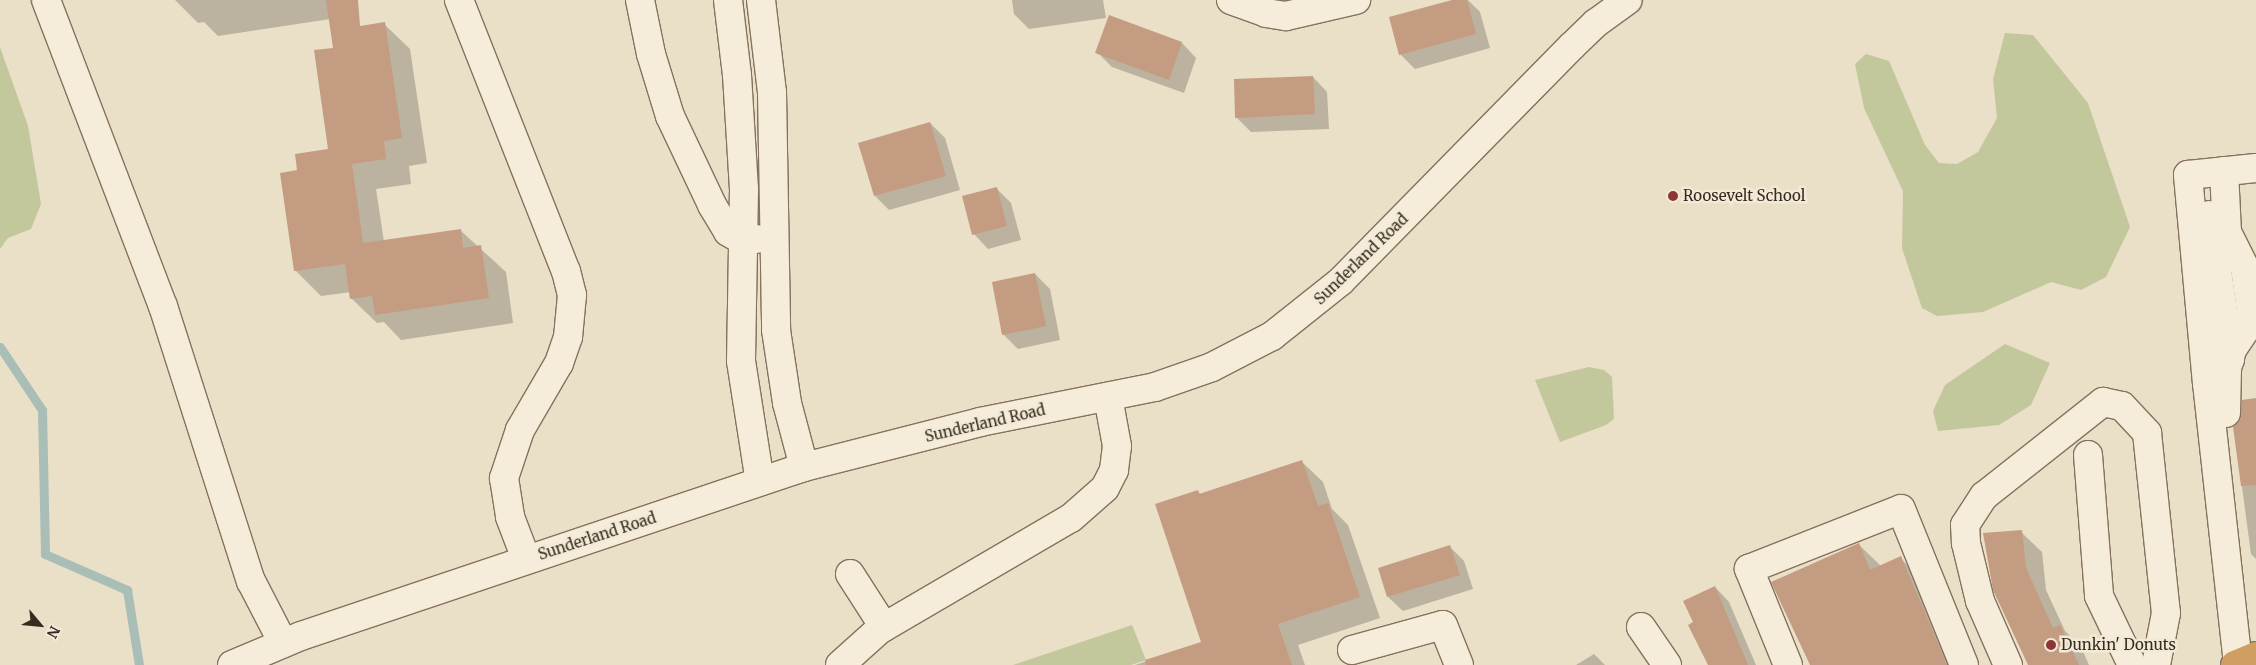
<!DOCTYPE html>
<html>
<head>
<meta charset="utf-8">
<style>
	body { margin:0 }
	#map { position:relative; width:2256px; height:665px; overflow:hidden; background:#eadfc7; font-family:Merriweather,serif }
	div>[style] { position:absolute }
	.green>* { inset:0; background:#c3c79c }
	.shadow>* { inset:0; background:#0003 }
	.stream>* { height:9px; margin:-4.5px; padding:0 4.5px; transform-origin:4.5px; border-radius:4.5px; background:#a8beb7 }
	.building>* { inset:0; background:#c49c81 }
	.roads { filter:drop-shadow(1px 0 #84725e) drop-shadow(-1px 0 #84725e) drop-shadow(0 1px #84725e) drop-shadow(0 -1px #84725e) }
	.minor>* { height:28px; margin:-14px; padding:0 14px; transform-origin:14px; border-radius:14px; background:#f5edda }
	.highway>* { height:28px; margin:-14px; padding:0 14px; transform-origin:14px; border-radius:14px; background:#d09e61 }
	.dots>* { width:14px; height:14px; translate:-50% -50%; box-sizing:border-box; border:2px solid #f2ead6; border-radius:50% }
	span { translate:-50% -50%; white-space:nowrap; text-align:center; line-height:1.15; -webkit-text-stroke:5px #f2ead6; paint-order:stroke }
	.poi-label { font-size:15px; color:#362b21 }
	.left { translate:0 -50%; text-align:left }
	.street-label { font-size:15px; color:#362b21 }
	.north { position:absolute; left:15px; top:600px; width:50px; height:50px; -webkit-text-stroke:4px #f2ead6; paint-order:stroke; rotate:118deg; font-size:14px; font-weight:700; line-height:20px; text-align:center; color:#362b21 }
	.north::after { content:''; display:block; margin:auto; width:18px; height:22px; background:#362b21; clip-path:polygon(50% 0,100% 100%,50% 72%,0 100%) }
</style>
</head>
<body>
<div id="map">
	<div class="green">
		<i style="clip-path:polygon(2005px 33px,2033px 35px,2088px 103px,2130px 227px,2106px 277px,2081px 290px,2051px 282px,1983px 312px,1937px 316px,1922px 308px,1902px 248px,1903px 191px,1864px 108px,1855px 64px,1866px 54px,1889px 61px,1925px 145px,1939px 163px,1957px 164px,1978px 152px,1997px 118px,1993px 79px)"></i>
		<i style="clip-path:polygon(0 47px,28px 126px,41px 204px,31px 229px,8px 238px,0 249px)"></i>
		<i style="clip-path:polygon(2005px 344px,2050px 363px,2031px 405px,1999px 425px,1938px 431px,1933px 411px,1945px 385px)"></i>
		<i style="clip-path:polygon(1589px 367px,1604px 370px,1612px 377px,1614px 419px,1606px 425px,1560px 442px,1535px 380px)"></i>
		<i style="clip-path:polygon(1132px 625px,1146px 660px,1131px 665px,1013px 665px)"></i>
	</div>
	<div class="shadow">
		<i style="clip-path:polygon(175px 0,334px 0,337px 18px,218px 36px,204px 22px,198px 23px)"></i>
		<i style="clip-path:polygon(1012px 0,1103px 0,1106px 18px,1029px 29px,1014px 14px)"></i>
		<i style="clip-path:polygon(1457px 0,1468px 0,1480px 12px,1490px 48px,1415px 69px,1400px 54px)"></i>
		<i style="clip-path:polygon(1110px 17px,1182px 43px,1196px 58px,1184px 93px,1112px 67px,1097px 52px)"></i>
		<i style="clip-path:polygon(384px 24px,410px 49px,427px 163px,409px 166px,411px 184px,376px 189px,384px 242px,460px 230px,506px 272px,513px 323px,401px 340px,384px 322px,377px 323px,351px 298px,351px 292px,321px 296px,296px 271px,281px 174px,299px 171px,330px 150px,335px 49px)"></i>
		<i style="clip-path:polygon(1313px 77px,1327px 92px,1329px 129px,1251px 132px,1236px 117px)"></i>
		<i style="clip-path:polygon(930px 123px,945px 138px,960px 190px,889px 210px,875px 196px)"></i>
		<i style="clip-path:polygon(996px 188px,1011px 203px,1021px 240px,988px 249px,974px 234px)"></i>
		<i style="clip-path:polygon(1035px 274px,1050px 289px,1060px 340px,1018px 349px,1003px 334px)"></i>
		<i style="clip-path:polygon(2256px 399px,2256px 559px,2251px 554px,2234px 427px)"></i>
		<i style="clip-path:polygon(1302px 462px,1323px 482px,1332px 509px,1348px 525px,1380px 618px,1298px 645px,1305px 665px,1135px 665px,1202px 643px,1198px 491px,1201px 495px)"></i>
		<i style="clip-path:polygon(2021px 532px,2042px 552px,2046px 590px,2065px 631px,2081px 647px,2089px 665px,2030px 665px)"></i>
		<i style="clip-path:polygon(1858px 544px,1881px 566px,1900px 558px,1926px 583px,1961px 665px,1812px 665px)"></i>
		<i style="clip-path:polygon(1450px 547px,1464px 561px,1473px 589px,1403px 611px,1388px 597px)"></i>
		<i style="clip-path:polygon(1715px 587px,1729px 602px,1756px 665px,1709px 665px,1695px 623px)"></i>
		<i style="clip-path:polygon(1594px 654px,1605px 665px,1576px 665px)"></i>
	</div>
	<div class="stream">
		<i style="left:0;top:347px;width:76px;rotate:56.3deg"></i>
		<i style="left:42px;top:410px;width:144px;rotate:88.8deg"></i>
		<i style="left:45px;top:554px;width:90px;rotate:23.7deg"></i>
		<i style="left:127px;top:590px;width:76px;rotate:80.9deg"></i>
	</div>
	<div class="building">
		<i style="clip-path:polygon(326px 0,358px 0,360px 26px,385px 22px,402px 138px,384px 141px,386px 159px,352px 164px,363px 243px,461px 229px,463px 248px,481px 245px,489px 298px,375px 315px,372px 296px,350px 299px,345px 264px,294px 271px,280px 173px,297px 170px,295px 154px,328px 149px,314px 50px,333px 48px)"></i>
		<i style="clip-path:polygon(1452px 0,1467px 0,1476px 34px,1399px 55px,1389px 17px)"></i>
		<i style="clip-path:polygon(1109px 15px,1182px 42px,1169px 80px,1095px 53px)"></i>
		<i style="clip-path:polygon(1313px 76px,1315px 114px,1235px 118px,1234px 79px)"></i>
		<i style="clip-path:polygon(930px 122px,946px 176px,874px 196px,858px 143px)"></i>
		<i style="clip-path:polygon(997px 187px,1007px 226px,972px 235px,962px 196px)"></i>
		<i style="clip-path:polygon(1035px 273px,1046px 326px,1002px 335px,992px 282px)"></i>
		<i style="clip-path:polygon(2256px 398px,2256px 485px,2241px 486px,2233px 427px,2240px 421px,2242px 400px)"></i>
		<i style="clip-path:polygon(1302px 460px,1318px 506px,1328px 503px,1360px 597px,1278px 624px,1292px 665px,1146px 665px,1145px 660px,1201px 642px,1155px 504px,1198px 490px,1199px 494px)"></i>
		<i style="clip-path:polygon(2022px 530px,2026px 568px,2053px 628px,2060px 625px,2079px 665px,2028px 665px,1993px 590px,1983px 533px)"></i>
		<i style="clip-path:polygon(1859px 543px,1870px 570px,1901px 556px,1947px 665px,1810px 665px,1771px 582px)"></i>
		<i style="clip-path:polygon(1450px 545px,1460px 575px,1387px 597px,1378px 568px)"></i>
		<i style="clip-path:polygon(1715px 586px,1748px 665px,1708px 665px,1688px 625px,1693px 622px,1683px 601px)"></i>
	</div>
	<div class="roads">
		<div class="minor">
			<i style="left:46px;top:0;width:328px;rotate:69.1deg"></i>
			<i style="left:163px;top:306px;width:289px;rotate:72.3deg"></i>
			<i style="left:251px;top:581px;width:70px;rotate:62.7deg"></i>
			<i style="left:459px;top:0;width:291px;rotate:68.5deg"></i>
			<i style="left:566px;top:271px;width:25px;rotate:76deg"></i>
			<i style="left:572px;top:295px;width:42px;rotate:95.4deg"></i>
			<i style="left:568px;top:337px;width:28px;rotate:109deg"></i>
			<i style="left:559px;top:363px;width:78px;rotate:120.2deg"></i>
			<i style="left:520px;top:430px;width:51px;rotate:108.4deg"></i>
			<i style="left:504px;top:478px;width:39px;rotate:81deg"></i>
			<i style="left:510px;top:517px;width:45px;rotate:69.1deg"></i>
			<i style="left:640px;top:0;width:55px;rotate:78.5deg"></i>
			<i style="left:651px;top:54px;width:65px;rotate:73deg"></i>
			<i style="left:670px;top:116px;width:98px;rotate:64.7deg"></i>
			<i style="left:712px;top:205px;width:31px;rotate:59deg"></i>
			<i style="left:728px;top:232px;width:16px;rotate:30deg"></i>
			<i style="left:742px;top:240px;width:14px;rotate:-4deg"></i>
			<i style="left:728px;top:0;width:76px;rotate:83.2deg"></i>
			<i style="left:737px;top:75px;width:114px;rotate:86.5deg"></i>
			<i style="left:744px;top:189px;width:172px;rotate:91deg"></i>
			<i style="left:741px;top:361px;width:122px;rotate:81.1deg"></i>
			<i style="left:761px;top:0;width:93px;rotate:83.2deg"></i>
			<i style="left:772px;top:92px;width:238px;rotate:89deg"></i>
			<i style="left:776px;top:330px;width:74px;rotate:81.4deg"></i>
			<i style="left:787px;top:403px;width:66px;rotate:75.1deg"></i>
			<i style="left:1231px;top:0;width:37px;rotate:20deg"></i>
			<i style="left:1266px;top:13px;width:20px;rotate:9deg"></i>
			<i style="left:1286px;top:16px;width:72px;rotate:-12.9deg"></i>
			<i style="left:2224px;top:171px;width:61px;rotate:87.2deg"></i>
			<i style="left:2227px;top:232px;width:40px;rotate:63.4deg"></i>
			<i style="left:2245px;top:268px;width:43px;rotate:82.1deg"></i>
			<i style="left:2251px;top:311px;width:15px;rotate:101deg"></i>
			<i style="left:2248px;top:326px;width:29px;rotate:124deg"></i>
			<i style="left:2232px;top:350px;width:20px;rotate:105deg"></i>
			<i style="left:2227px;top:369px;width:44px;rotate:91.3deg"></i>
			<i style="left:2209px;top:215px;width:146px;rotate:81.7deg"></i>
			<i style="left:2088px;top:455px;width:141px;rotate:85.5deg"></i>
			<i style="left:2099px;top:596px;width:76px;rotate:64.4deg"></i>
			<i style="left:850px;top:574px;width:63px;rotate:57.3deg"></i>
			<i style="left:1641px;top:627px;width:46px;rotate:55.6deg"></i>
			<i style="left:1352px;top:650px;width:94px;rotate:-15.4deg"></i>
			<i style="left:1443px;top:625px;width:43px;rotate:68.2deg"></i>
			<i style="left:2238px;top:664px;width:282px;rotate:-96.3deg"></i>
			<i style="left:2207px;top:384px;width:210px;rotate:-95.2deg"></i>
			<i style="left:2188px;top:175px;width:68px;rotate:-5.9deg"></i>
			<i style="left:232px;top:665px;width:75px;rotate:-22.8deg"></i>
			<i style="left:301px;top:636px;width:531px;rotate:-18.57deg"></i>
			<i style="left:804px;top:467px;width:182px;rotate:-14.3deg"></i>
			<i style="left:980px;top:422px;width:178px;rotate:-11.3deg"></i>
			<i style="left:1155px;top:387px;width:60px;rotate:-19.3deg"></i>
			<i style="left:1212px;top:367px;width:68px;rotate:-27.3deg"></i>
			<i style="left:1272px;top:336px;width:87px;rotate:-38.5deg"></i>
			<i style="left:1340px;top:282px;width:331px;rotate:-45.5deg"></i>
			<i style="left:1572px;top:46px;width:33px;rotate:-44deg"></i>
			<i style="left:1596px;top:23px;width:39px;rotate:-36deg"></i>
			<i style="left:840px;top:665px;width:52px;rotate:-41.9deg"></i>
			<i style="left:879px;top:630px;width:222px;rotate:-30.3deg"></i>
			<i style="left:1071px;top:518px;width:45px;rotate:-41.4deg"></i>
			<i style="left:1105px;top:488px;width:20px;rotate:-63deg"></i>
			<i style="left:1114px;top:470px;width:24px;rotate:-83deg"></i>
			<i style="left:1117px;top:446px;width:50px;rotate:-100.4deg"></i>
			<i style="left:1788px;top:665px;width:104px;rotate:-112.1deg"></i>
			<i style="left:1749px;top:569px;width:163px;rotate:-21.5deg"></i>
			<i style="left:1901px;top:509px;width:168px;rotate:68deg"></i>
			<i style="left:2008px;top:665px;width:70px;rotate:-113.6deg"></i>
			<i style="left:1980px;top:601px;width:60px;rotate:-103.6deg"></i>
			<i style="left:1966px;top:543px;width:18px;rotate:-93deg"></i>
			<i style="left:1965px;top:525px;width:35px;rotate:-57deg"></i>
			<i style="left:1984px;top:496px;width:152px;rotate:-38.3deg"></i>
			<i style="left:2103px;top:402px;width:19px;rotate:12deg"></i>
			<i style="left:2122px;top:406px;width:37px;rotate:47deg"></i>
			<i style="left:2147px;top:433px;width:181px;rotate:84deg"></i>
			<i style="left:2166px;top:613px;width:53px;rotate:100.9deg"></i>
		</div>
		<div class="highway">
			<i style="left:2235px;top:665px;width:23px;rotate:-23deg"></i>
		</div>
	</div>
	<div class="dots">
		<i style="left:1673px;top:196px;background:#8d3536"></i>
		<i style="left:2051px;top:645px;background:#8d3536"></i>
	</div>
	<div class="poi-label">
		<span class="left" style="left:1683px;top:196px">Roosevelt School</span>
		<span class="left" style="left:2061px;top:645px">Dunkin' Donuts</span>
	</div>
	<div class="street-label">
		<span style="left:1361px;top:259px;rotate:-44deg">Sunderland Road</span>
		<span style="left:985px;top:423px;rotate:-13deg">Sunderland Road</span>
		<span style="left:597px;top:536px;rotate:-18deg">Sunderland Road</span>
	</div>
	<div class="north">N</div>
</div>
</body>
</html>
